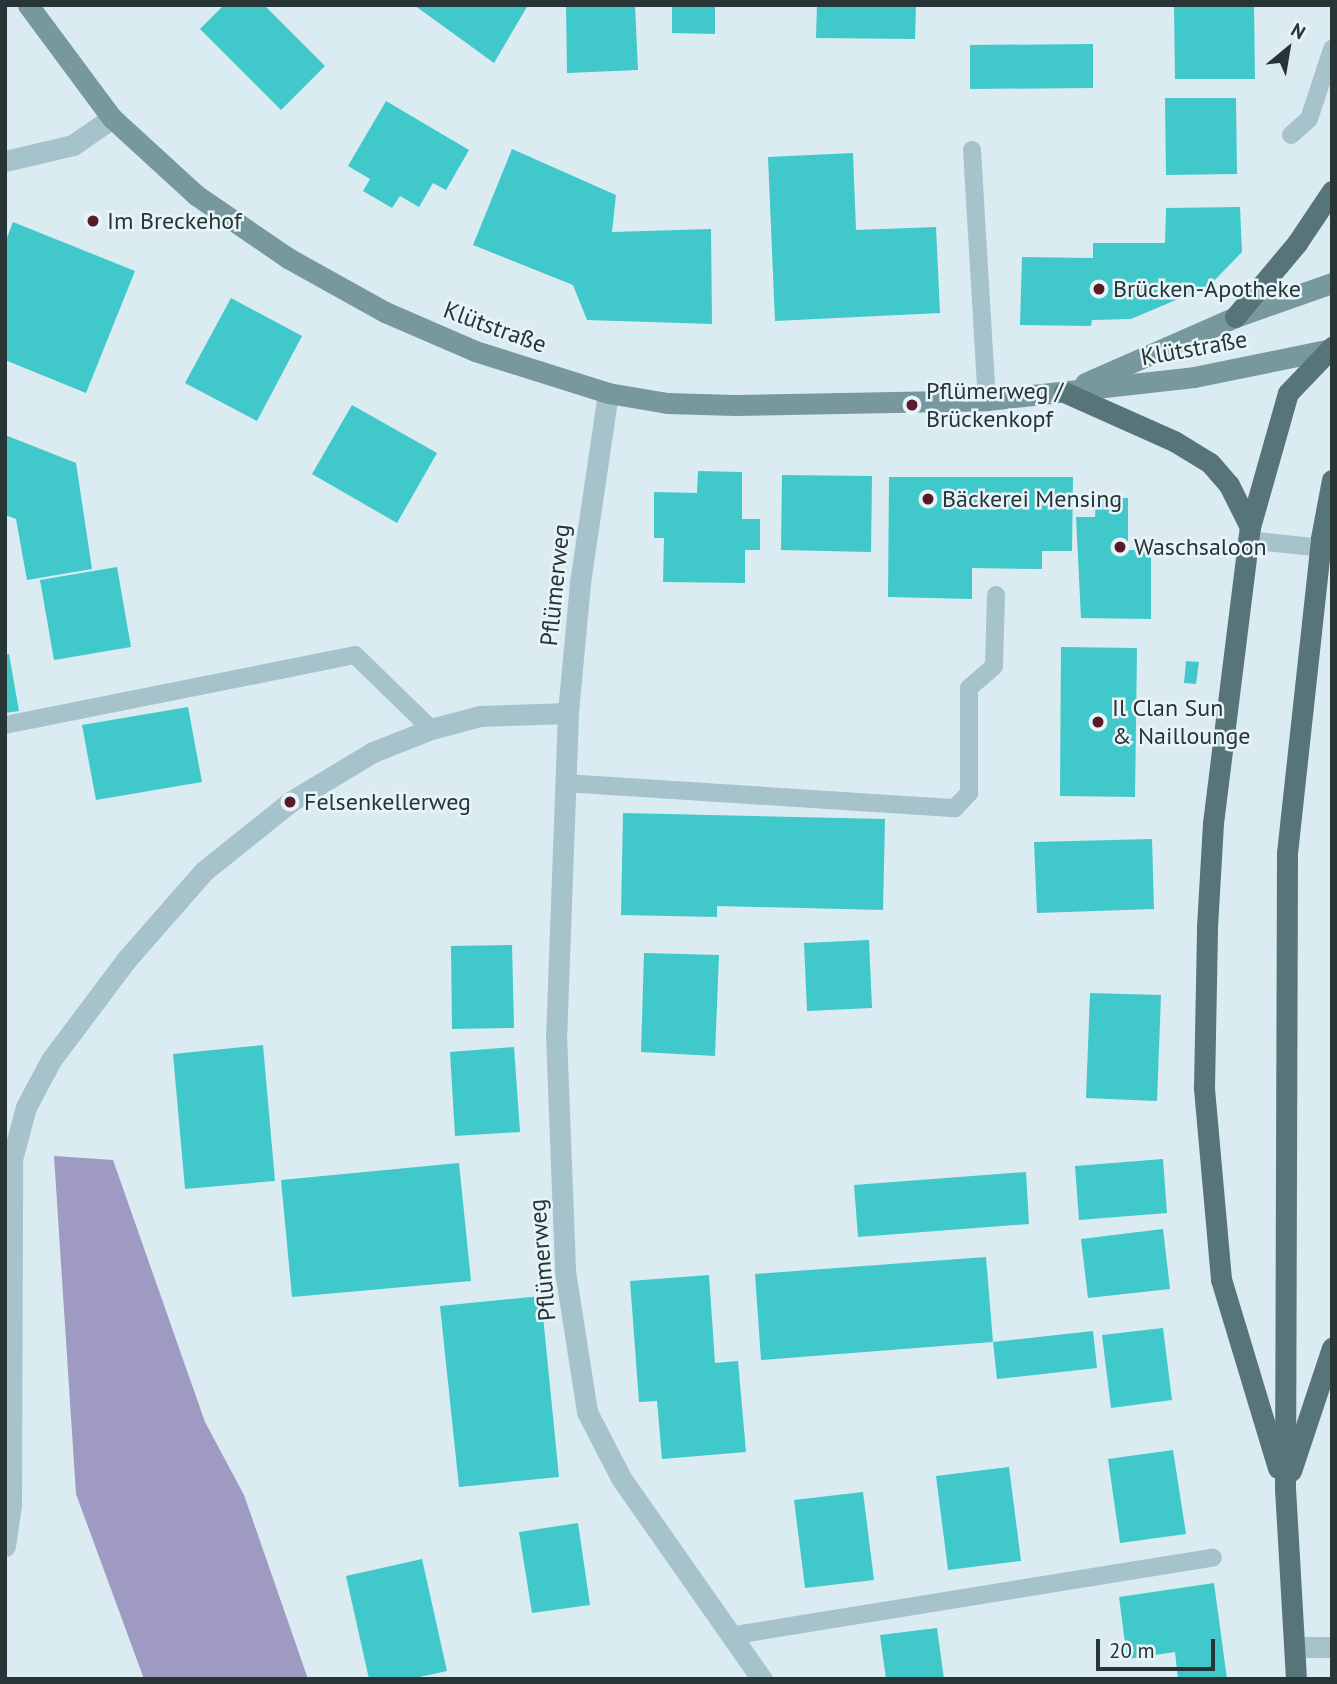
<!DOCTYPE html>
<html>
<head>
<meta charset="utf-8">
<style>
	body { margin:0 }
	#map { position:relative; width:1337px; height:1684px; overflow:hidden; background:#daebf2; font-family:"PT Sans",sans-serif }
	div>[style] { position:absolute }
	.green>* { inset:0; background:#9e9ac2 }
	.building>* { inset:0; background:#41c8ca }
	.lane>* { height:18px; margin:-9px; padding:0 9px; transform-origin:9px; border-radius:9px; background:#a6c2cb }
	.street>* { height:21px; margin:-10.5px; padding:0 10.5px; transform-origin:10.5px; border-radius:10.5px; background:#a6c2cb }
	.secondary>* { height:21px; margin:-10.5px; padding:0 10.5px; transform-origin:10.5px; border-radius:10.5px; background:#77999e }
	.primary>* { height:21px; margin:-10.5px; padding:0 10.5px; transform-origin:10.5px; border-radius:10.5px; background:#577579 }
	.dots>* { width:19px; height:19px; translate:-50% -50%; box-sizing:border-box; border:4px solid #e7f4fa; border-radius:50% }
	span { translate:-50% -50%; white-space:nowrap; text-align:center; line-height:1.15; -webkit-text-stroke:5px #e7f4fa; paint-order:stroke }
	.poi-label { font-size:24px; color:#273536 }
	.left { translate:0 -50%; text-align:left }
	.street-label { font-size:24px; color:#273536 }
	.frame { position:absolute; inset:0; border:7px solid #273536; pointer-events:none }
	.north { position:absolute; left:1253px; top:14px; width:70px; height:70px; -webkit-text-stroke:5px #e7f4fa; paint-order:stroke; rotate:30deg; font-size:19px; font-weight:700; line-height:28px; text-align:center; color:#273536 }
	.north::after { content:''; display:block; margin:auto; width:24px; height:32px; background:#273536; clip-path:polygon(50% 0,100% 100%,50% 72%,0 100%) }
	.scale { position:absolute; left:1096px; top:1639px; width:119px; height:32px; box-sizing:border-box; border:4px solid #273536; border-top:0; padding-left:9px; font-size:21px; line-height:24px; white-space:nowrap; color:#273536; -webkit-text-stroke:5px #e7f4fa; paint-order:stroke }
</style>
</head>
<body>
<div id="map">
	<div class="green">
		<i style="clip-path:polygon(54px 1156px,113px 1160px,205px 1422px,244px 1495px,308px 1679px,144px 1679px,76px 1494px)"></i>
	</div>
	<div class="building">
		<i style="clip-path:polygon(224px 5px,264px 5px,325px 66px,281px 110px,200px 29px)"></i>
		<i style="clip-path:polygon(414px 5px,528px 5px,494px 63px)"></i>
		<i style="clip-path:polygon(566px 5px,635px 5px,638px 70px,567px 73px)"></i>
		<i style="clip-path:polygon(672px 5px,715px 5px,715px 34px,672px 33px)"></i>
		<i style="clip-path:polygon(817px 5px,916px 5px,915px 39px,816px 38px)"></i>
		<i style="clip-path:polygon(1174px 5px,1254px 5px,1255px 79px,1175px 79px)"></i>
		<i style="clip-path:polygon(1093px 44px,1093px 88px,970px 89px,970px 45px)"></i>
		<i style="clip-path:polygon(1165px 98px,1236px 98px,1237px 174px,1166px 175px)"></i>
		<i style="clip-path:polygon(386px 101px,469px 150px,446px 190px,433px 183px,419px 207px,400px 196px,392px 208px,363px 191px,370px 179px,348px 166px)"></i>
		<i style="clip-path:polygon(512px 149px,616px 195px,612px 232px,711px 229px,712px 324px,587px 320px,573px 285px,473px 245px)"></i>
		<i style="clip-path:polygon(853px 153px,856px 230px,936px 227px,940px 313px,775px 321px,768px 157px)"></i>
		<i style="clip-path:polygon(1240px 207px,1242px 252px,1209px 286px,1131px 319px,1092px 320px,1091px 326px,1020px 325px,1022px 257px,1093px 258px,1093px 243px,1165px 243px,1166px 208px)"></i>
		<i style="clip-path:polygon(13px 222px,135px 271px,86px 393px,5px 360px,5px 243px)"></i>
		<i style="clip-path:polygon(231px 298px,302px 336px,257px 421px,185px 383px)"></i>
		<i style="clip-path:polygon(352px 405px,437px 453px,397px 523px,312px 474px)"></i>
		<i style="clip-path:polygon(5px 435px,76px 463px,92px 569px,27px 580px,16px 519px,5px 515px)"></i>
		<i style="clip-path:polygon(698px 471px,742px 472px,742px 519px,760px 519px,760px 550px,745px 550px,745px 583px,663px 582px,664px 538px,654px 538px,654px 492px,697px 493px)"></i>
		<i style="clip-path:polygon(782px 475px,872px 476px,871px 552px,781px 550px)"></i>
		<i style="clip-path:polygon(889px 477px,1073px 477px,1072px 551px,1042px 551px,1042px 569px,972px 568px,972px 599px,888px 597px)"></i>
		<i style="clip-path:polygon(1096px 498px,1128px 498px,1128px 550px,1151px 550px,1151px 619px,1081px 618px,1076px 517px,1095px 517px)"></i>
		<i style="clip-path:polygon(117px 567px,131px 647px,54px 660px,40px 580px)"></i>
		<i style="clip-path:polygon(1061px 647px,1137px 648px,1135px 797px,1060px 796px)"></i>
		<i style="clip-path:polygon(9px 654px,19px 711px,5px 713px,5px 655px)"></i>
		<i style="clip-path:polygon(1186px 661px,1199px 662px,1196px 684px,1184px 683px)"></i>
		<i style="clip-path:polygon(188px 707px,202px 782px,96px 800px,82px 725px)"></i>
		<i style="clip-path:polygon(623px 813px,885px 819px,883px 910px,717px 906px,717px 917px,621px 915px)"></i>
		<i style="clip-path:polygon(1152px 839px,1154px 909px,1037px 913px,1034px 842px)"></i>
		<i style="clip-path:polygon(869px 940px,872px 1008px,807px 1011px,804px 943px)"></i>
		<i style="clip-path:polygon(512px 945px,514px 1028px,452px 1029px,451px 946px)"></i>
		<i style="clip-path:polygon(644px 953px,719px 955px,715px 1056px,641px 1052px)"></i>
		<i style="clip-path:polygon(1090px 993px,1161px 995px,1157px 1101px,1086px 1098px)"></i>
		<i style="clip-path:polygon(263px 1045px,275px 1181px,185px 1189px,173px 1054px)"></i>
		<i style="clip-path:polygon(514px 1047px,520px 1132px,455px 1136px,450px 1052px)"></i>
		<i style="clip-path:polygon(1163px 1159px,1167px 1213px,1079px 1220px,1075px 1166px)"></i>
		<i style="clip-path:polygon(459px 1163px,471px 1281px,292px 1297px,281px 1180px)"></i>
		<i style="clip-path:polygon(1026px 1172px,1029px 1224px,858px 1237px,854px 1185px)"></i>
		<i style="clip-path:polygon(1163px 1229px,1170px 1289px,1088px 1298px,1081px 1239px)"></i>
		<i style="clip-path:polygon(986px 1257px,993px 1342px,761px 1360px,755px 1274px)"></i>
		<i style="clip-path:polygon(709px 1275px,715px 1363px,738px 1361px,746px 1452px,662px 1459px,657px 1401px,639px 1402px,630px 1281px)"></i>
		<i style="clip-path:polygon(541px 1296px,559px 1477px,459px 1487px,440px 1306px)"></i>
		<i style="clip-path:polygon(1163px 1328px,1172px 1400px,1111px 1408px,1102px 1335px)"></i>
		<i style="clip-path:polygon(1093px 1331px,1097px 1368px,997px 1379px,993px 1342px)"></i>
		<i style="clip-path:polygon(1173px 1450px,1186px 1534px,1120px 1543px,1108px 1459px)"></i>
		<i style="clip-path:polygon(1009px 1467px,1021px 1561px,948px 1570px,936px 1476px)"></i>
		<i style="clip-path:polygon(863px 1492px,874px 1580px,805px 1588px,794px 1500px)"></i>
		<i style="clip-path:polygon(578px 1523px,590px 1605px,532px 1613px,519px 1532px)"></i>
		<i style="clip-path:polygon(422px 1559px,447px 1671px,410px 1679px,369px 1679px,346px 1576px)"></i>
		<i style="clip-path:polygon(1214px 1583px,1227px 1679px,1178px 1679px,1175px 1652px,1127px 1659px,1119px 1597px)"></i>
		<i style="clip-path:polygon(937px 1628px,944px 1679px,886px 1679px,880px 1635px)"></i>
	</div>
	<div class="lane">
		<i style="left:1291px;top:135px;width:24px;rotate:-42deg"></i>
		<i style="left:1309px;top:119px;width:74px;rotate:-71.8deg"></i>
		<i style="left:972px;top:150px;width:250px;rotate:86.6deg"></i>
		<i style="left:1247px;top:540px;width:85px;rotate:6deg"></i>
		<i style="left:5px;top:725px;width:357px;rotate:-11.3deg"></i>
		<i style="left:355px;top:655px;width:106px;rotate:44.2deg"></i>
		<i style="left:565px;top:783px;width:391px;rotate:3.7deg"></i>
		<i style="left:955px;top:808px;width:21px;rotate:-47deg"></i>
		<i style="left:969px;top:793px;width:105px;rotate:-90deg"></i>
		<i style="left:969px;top:688px;width:33px;rotate:-41deg"></i>
		<i style="left:994px;top:666px;width:71px;rotate:-88.4deg"></i>
		<i style="left:735px;top:1635px;width:484px;rotate:-9.2deg"></i>
	</div>
	<div class="street">
		<i style="left:5px;top:161px;width:70px;rotate:-13.2deg"></i>
		<i style="left:73px;top:145px;width:47px;rotate:-34.7deg"></i>
		<i style="left:608px;top:393px;width:192px;rotate:98.4deg"></i>
		<i style="left:580px;top:583px;width:131px;rotate:95.3deg"></i>
		<i style="left:568px;top:713px;width:321px;rotate:92.1deg"></i>
		<i style="left:556px;top:1034px;width:237px;rotate:87.8deg"></i>
		<i style="left:565px;top:1271px;width:143px;rotate:81.1deg"></i>
		<i style="left:587px;top:1412px;width:74px;rotate:62.7deg"></i>
		<i style="left:621px;top:1478px;width:246px;rotate:55deg"></i>
		<i style="left:5px;top:1546px;width:41px;rotate:-81.7deg"></i>
		<i style="left:11px;top:1505px;width:346px;rotate:-89.8deg"></i>
		<i style="left:12px;top:1159px;width:54px;rotate:-74.9deg"></i>
		<i style="left:26px;top:1107px;width:53px;rotate:-62deg"></i>
		<i style="left:51px;top:1060px;width:125px;rotate:-53.1deg"></i>
		<i style="left:126px;top:960px;width:118px;rotate:-48.8deg"></i>
		<i style="left:204px;top:871px;width:110px;rotate:-38.7deg"></i>
		<i style="left:290px;top:802px;width:97px;rotate:-31.1deg"></i>
		<i style="left:373px;top:752px;width:62px;rotate:-21.6deg"></i>
		<i style="left:431px;top:729px;width:51px;rotate:-14.9deg"></i>
		<i style="left:480px;top:716px;width:88px;rotate:-2deg"></i>
		<i style="left:1295px;top:1647px;width:37px"></i>
	</div>
	<div class="secondary">
		<i style="left:28px;top:5px;width:141px;rotate:53.4deg"></i>
		<i style="left:112px;top:118px;width:114px;rotate:42.5deg"></i>
		<i style="left:196px;top:195px;width:112px;rotate:34.4deg"></i>
		<i style="left:288px;top:258px;width:111px;rotate:29.1deg"></i>
		<i style="left:385px;top:312px;width:98px;rotate:23.4deg"></i>
		<i style="left:475px;top:351px;width:139px;rotate:17.5deg"></i>
		<i style="left:608px;top:393px;width:60px;rotate:9.6deg"></i>
		<i style="left:667px;top:403px;width:68px;rotate:1.7deg"></i>
		<i style="left:735px;top:405px;width:252px;rotate:-1.1deg"></i>
		<i style="left:987px;top:400px;width:208px;rotate:-6.3deg"></i>
		<i style="left:1194px;top:377px;width:141px;rotate:-11.5deg"></i>
		<i style="left:1085px;top:383px;width:164px;rotate:-23.7deg"></i>
		<i style="left:1235px;top:317px;width:103px;rotate:-19.3deg"></i>
	</div>
	<div class="primary">
		<i style="left:1235px;top:317px;width:97px;rotate:-50deg"></i>
		<i style="left:1297px;top:243px;width:63px;rotate:-56.1deg"></i>
		<i style="left:1064px;top:392px;width:120px;rotate:24deg"></i>
		<i style="left:1174px;top:441px;width:42px;rotate:31.4deg"></i>
		<i style="left:1210px;top:463px;width:29px;rotate:49deg"></i>
		<i style="left:1229px;top:485px;width:47px;rotate:63.4deg"></i>
		<i style="left:1278px;top:1468px;width:197px;rotate:-106.8deg"></i>
		<i style="left:1221px;top:1279px;width:193px;rotate:-95.1deg"></i>
		<i style="left:1204px;top:1087px;width:160px;rotate:-88.9deg"></i>
		<i style="left:1207px;top:927px;width:104px;rotate:-86.7deg"></i>
		<i style="left:1213px;top:823px;width:298px;rotate:-82.9deg"></i>
		<i style="left:1250px;top:527px;width:139px;rotate:-74.2deg"></i>
		<i style="left:1288px;top:393px;width:64px;rotate:-46.3deg"></i>
		<i style="left:1291px;top:1471px;width:130px;rotate:-71.6deg"></i>
		<i style="left:1296px;top:1679px;width:189px;rotate:-93.3deg"></i>
		<i style="left:1285px;top:1490px;width:637px;rotate:-89.82deg"></i>
		<i style="left:1287px;top:853px;width:317px;rotate:-83.8deg"></i>
		<i style="left:1321px;top:538px;width:59px;rotate:-79.3deg"></i>
	</div>
	<div class="dots">
		<i style="left:93px;top:221px;background:#591b26"></i>
		<i style="left:1099px;top:289px;background:#591b26"></i>
		<i style="left:912px;top:405px;background:#591b26"></i>
		<i style="left:928px;top:499px;background:#591b26"></i>
		<i style="left:1120px;top:547px;background:#591b26"></i>
		<i style="left:1098px;top:722px;background:#591b26"></i>
		<i style="left:290px;top:802px;background:#591b26"></i>
	</div>
	<div class="poi-label">
		<span class="left" style="left:107px;top:221px">Im Breckehof</span>
		<span class="left" style="left:1113px;top:289px">Brücken-Apotheke</span>
		<span class="left" style="left:926px;top:405px">Pflümerweg /<br>Brückenkopf</span>
		<span class="left" style="left:942px;top:499px">Bäckerei Mensing</span>
		<span class="left" style="left:1134px;top:547px">Waschsaloon</span>
		<span class="left" style="left:1112px;top:722px">Il Clan Sun<br>&amp; Naillounge</span>
		<span class="left" style="left:304px;top:802px">Felsenkellerweg</span>
	</div>
	<div class="street-label">
		<span style="left:495px;top:327px;rotate:20deg">Klütstraße</span>
		<span style="left:1194px;top:348px;rotate:-10deg">Klütstraße</span>
		<span style="left:555px;top:585px;rotate:-84deg">Pflümerweg</span>
		<span style="left:542px;top:1260px;rotate:-95deg">Pflümerweg</span>
	</div>
	<div class="frame"></div>
	<div class="north">N</div>
	<div class="scale">20 m</div>
</div>
</body>
</html>
